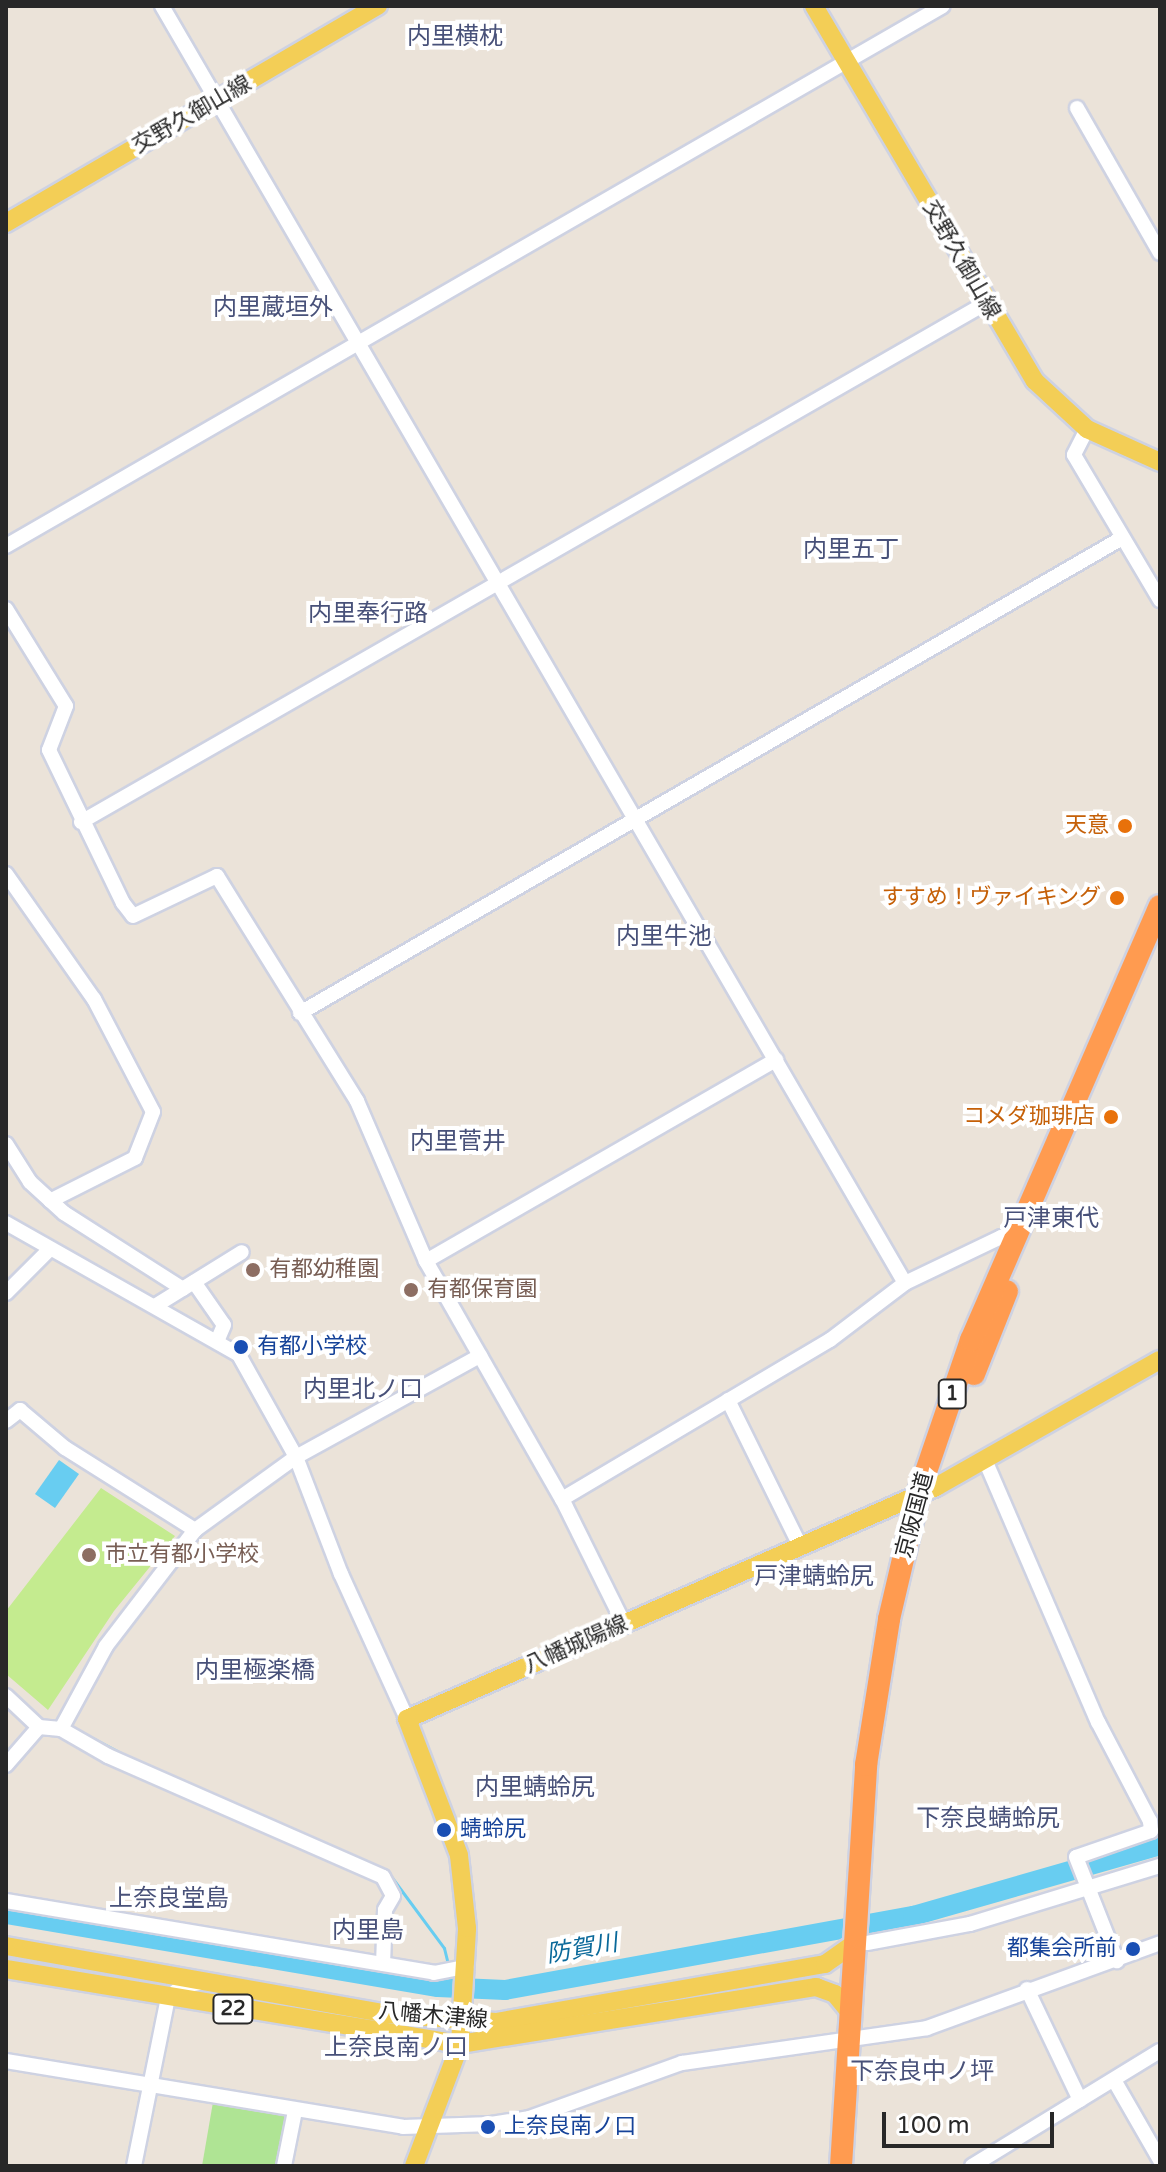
<!DOCTYPE html>
<html>
<head>
<meta charset="utf-8">
<style>
	body { margin:0 }
	#map { position:relative; width:1166px; height:2172px; overflow:hidden; background:#ebe3d9; font-family:"Varela Round","Noto Sans JP",sans-serif }
	div>[style] { position:absolute }
	.green>* { inset:0; background:#afe494 }
	.pitch>* { inset:0; background:#c4eb8f }
	.water>* { inset:0; background:#68cdf1 }
	.stream>* { height:3px; margin:-1.5px; padding:0 1.5px; transform-origin:1.5px; border-radius:1.5px; background:#68cdf1 }
	.river>* { height:20px; margin:-10px; padding:0 10px; transform-origin:10px; border-radius:10px; background:#68cdf1 }
	.roads { filter:drop-shadow(2px 0 #ced2e2) drop-shadow(-2px 0 #ced2e2) drop-shadow(0 2px #ced2e2) drop-shadow(0 -2px #ced2e2) }
	.minor>* { height:14px; margin:-7px; padding:0 7px; transform-origin:7px; border-radius:7px; background:#fff }
	.major>* { height:18px; margin:-9px; padding:0 9px; transform-origin:9px; border-radius:9px; background:#f3ce56 }
	.highway>* { height:22px; margin:-11px; padding:0 11px; transform-origin:11px; border-radius:11px; background:#ff9b50 }
	.dots>* { width:22px; height:22px; translate:-50% -50%; box-sizing:border-box; border:4px solid #fff; border-radius:50% }
	span { translate:-50% -50%; white-space:nowrap; text-align:center; line-height:1.15; -webkit-text-stroke:8px #fff; paint-order:stroke }
	.shield-label span { padding:2px 6px; background:#fff; border:2px solid; border-radius:6px; -webkit-text-stroke-width:0 }
	.shield-label { font-size:20px; color:#282828; font-weight:700 }
	.street-label { font-size:22px; color:#282828 }
	.food-label { font-size:22px; color:#c56008 }
	.right { translate:-100% -50%; text-align:right }
	.education-label { font-size:22px; color:#785e54 }
	.left { translate:0 -50%; text-align:left }
	.transit-label { font-size:22px; color:#164399 }
	.neighbourhood-label { font-size:24px; color:#485179 }
	.water-label { font-size:24px; color:#0a699a; font-style:italic }
	.frame { position:absolute; inset:0; border:8px solid #282828; pointer-events:none }
	.scale { position:absolute; left:882px; top:2112px; width:172px; height:36px; box-sizing:border-box; border:4px solid #282828; border-top:0; padding-left:10px; font-size:24px; line-height:28px; white-space:nowrap; color:#282828; -webkit-text-stroke:6px #fff; paint-order:stroke }
</style>
</head>
<body>
<div id="map">
	<div class="green">
		<i style="clip-path:polygon(213px 2102px,285px 2116px,289px 2124px,280px 2166px,202px 2166px)"></i>
	</div>
	<div class="pitch">
		<i style="clip-path:polygon(101px 1488px,175px 1536px,114px 1611px,48px 1710px,6px 1674px,6px 1611px)"></i>
	</div>
	<div class="water">
		<i style="clip-path:polygon(59px 1460px,79px 1474px,55px 1508px,35px 1494px)"></i>
	</div>
	<div class="stream">
		<i style="left:68px;top:1725px;width:79px;rotate:27.9deg"></i>
		<i style="left:41px;top:1734px;width:19px;rotate:-3deg"></i>
		<i style="left:390px;top:1875px;width:91px;rotate:53.5deg"></i>
		<i style="left:444px;top:1948px;width:16px;rotate:76deg"></i>
		<i style="left:447px;top:1987px;width:11px;rotate:-85deg"></i>
	</div>
	<div class="river">
		<i style="left:6px;top:1914px;width:438px;rotate:9.6deg"></i>
		<i style="left:438px;top:1987px;width:67px;rotate:2.6deg"></i>
		<i style="left:505px;top:1990px;width:415px;rotate:-10.3deg"></i>
		<i style="left:913px;top:1916px;width:257px;rotate:-16deg"></i>
	</div>
	<div class="roads">
		<div class="minor">
			<i style="left:162px;top:6px;width:1477px;rotate:59.81deg"></i>
			<i style="left:1077px;top:108px;width:167px;rotate:60.2deg"></i>
			<i style="left:1087px;top:429px;width:29px;rotate:117deg"></i>
			<i style="left:1074px;top:455px;width:169px;rotate:59.3deg"></i>
			<i style="left:6px;top:546px;width:1081px;rotate:-29.96deg"></i>
			<i style="left:6px;top:609px;width:114px;rotate:58.3deg"></i>
			<i style="left:66px;top:706px;width:47px;rotate:111.1deg"></i>
			<i style="left:49px;top:750px;width:170px;rotate:64.2deg"></i>
			<i style="left:123px;top:903px;width:16px;rotate:52deg"></i>
			<i style="left:133px;top:916px;width:93px;rotate:-25.5deg"></i>
			<i style="left:217px;top:876px;width:265px;rotate:58.1deg"></i>
			<i style="left:357px;top:1101px;width:174px;rotate:66.7deg"></i>
			<i style="left:426px;top:1261px;width:274px;rotate:60.3deg"></i>
			<i style="left:562px;top:1499px;width:140px;rotate:63.6deg"></i>
			<i style="left:81px;top:822px;width:1043px;rotate:-29.83deg"></i>
			<i style="left:6px;top:874px;width:153px;rotate:54.9deg"></i>
			<i style="left:94px;top:999px;width:127px;rotate:62.4deg"></i>
			<i style="left:153px;top:1112px;width:49px;rotate:111.4deg"></i>
			<i style="left:135px;top:1158px;width:95px;rotate:153.2deg"></i>
			<i style="left:300px;top:1013px;width:949px;rotate:-30.02deg"></i>
			<i style="left:6px;top:1144px;width:45px;rotate:57.7deg"></i>
			<i style="left:30px;top:1182px;width:46px;rotate:42.4deg"></i>
			<i style="left:64px;top:1213px;width:141px;rotate:32.6deg"></i>
			<i style="left:6px;top:1223px;width:268px;rotate:29.5deg"></i>
			<i style="left:239px;top:1355px;width:117px;rotate:60.8deg"></i>
			<i style="left:296px;top:1457px;width:125px;rotate:69deg"></i>
			<i style="left:341px;top:1574px;width:159px;rotate:65.5deg"></i>
			<i style="left:426px;top:1261px;width:404px;rotate:-29.9deg"></i>
			<i style="left:194px;top:1282px;width:52px;rotate:55.1deg"></i>
			<i style="left:224px;top:1325px;width:15px;rotate:113deg"></i>
			<i style="left:6px;top:1293px;width:62px;rotate:-45deg"></i>
			<i style="left:155px;top:1306px;width:102px;rotate:-31.8deg"></i>
			<i style="left:728px;top:1400px;width:163px;rotate:63.7deg"></i>
			<i style="left:6px;top:1421px;width:18px;rotate:-38deg"></i>
			<i style="left:20px;top:1410px;width:59px;rotate:40.2deg"></i>
			<i style="left:65px;top:1448px;width:154px;rotate:32.2deg"></i>
			<i style="left:985px;top:1460px;width:285px;rotate:66.7deg"></i>
			<i style="left:1098px;top:1722px;width:112px;rotate:62.3deg"></i>
			<i style="left:1150px;top:1821px;width:10px;rotate:84deg"></i>
			<i style="left:1151px;top:1831px;width:79px;rotate:160.9deg"></i>
			<i style="left:1076px;top:1857px;width:112px;rotate:68.5deg"></i>
			<i style="left:562px;top:1499px;width:312px;rotate:-30.7deg"></i>
			<i style="left:830px;top:1340px;width:94px;rotate:-37.2deg"></i>
			<i style="left:905px;top:1283px;width:106px;rotate:-25.6deg"></i>
			<i style="left:1001px;top:1237px;width:11px;rotate:15deg"></i>
			<i style="left:6px;top:1696px;width:45px;rotate:43.2deg"></i>
			<i style="left:39px;top:1727px;width:22px;rotate:5deg"></i>
			<i style="left:61px;top:1729px;width:54px;rotate:29.9deg"></i>
			<i style="left:108px;top:1756px;width:300px;rotate:23.7deg"></i>
			<i style="left:383px;top:1877px;width:21px;rotate:62deg"></i>
			<i style="left:393px;top:1896px;width:16px;rotate:120deg"></i>
			<i style="left:385px;top:1910px;width:54px;rotate:92.1deg"></i>
			<i style="left:61px;top:1729px;width:94px;rotate:-61.5deg"></i>
			<i style="left:106px;top:1646px;width:146px;rotate:-52.5deg"></i>
			<i style="left:195px;top:1530px;width:125px;rotate:-35.9deg"></i>
			<i style="left:296px;top:1457px;width:210px;rotate:-28.8deg"></i>
			<i style="left:6px;top:1765px;width:50px;rotate:-49deg"></i>
			<i style="left:6px;top:1901px;width:434px;rotate:9.5deg"></i>
			<i style="left:434px;top:1973px;width:33px;rotate:-11deg"></i>
			<i style="left:867px;top:1943px;width:105px;rotate:-10.5deg"></i>
			<i style="left:970px;top:1924px;width:199px;rotate:-17deg"></i>
			<i style="left:1027px;top:1989px;width:123px;rotate:64.5deg"></i>
			<i style="left:6px;top:2061px;width:402px;rotate:9.4deg"></i>
			<i style="left:403px;top:2127px;width:88px;rotate:-2deg"></i>
			<i style="left:491px;top:2124px;width:38px;rotate:-9deg"></i>
			<i style="left:529px;top:2118px;width:163px;rotate:-19.8deg"></i>
			<i style="left:682px;top:2063px;width:247px;rotate:-8.1deg"></i>
			<i style="left:927px;top:2028px;width:248px;rotate:-20deg"></i>
			<i style="left:1114px;top:2080px;width:92px;rotate:60.1deg"></i>
			<i style="left:134px;top:2166px;width:171px;rotate:-78.6deg"></i>
			<i style="left:168px;top:1998px;width:18px;rotate:-41deg"></i>
			<i style="left:182px;top:1986px;width:17px;rotate:-10deg"></i>
			<i style="left:284px;top:2166px;width:56px;rotate:-78.7deg"></i>
			<i style="left:972px;top:2166px;width:220px;rotate:-31.5deg"></i>
		</div>
		<div class="major">
			<i style="left:814px;top:6px;width:435px;rotate:59.5deg"></i>
			<i style="left:1035px;top:381px;width:71px;rotate:42.7deg"></i>
			<i style="left:1087px;top:429px;width:80px;rotate:24.3deg"></i>
			<i style="left:6px;top:223px;width:431px;rotate:-30.3deg"></i>
			<i style="left:6px;top:1946px;width:386px;rotate:10.1deg"></i>
			<i style="left:386px;top:2014px;width:110px;rotate:4.2deg"></i>
			<i style="left:496px;top:2022px;width:334px;rotate:-10deg"></i>
			<i style="left:825px;top:1964px;width:35px;rotate:-35deg"></i>
			<i style="left:6px;top:1969px;width:460px;rotate:9.4deg"></i>
			<i style="left:460px;top:2044px;width:361px;rotate:-9.1deg"></i>
			<i style="left:816px;top:1987px;width:20px;rotate:20deg"></i>
			<i style="left:835px;top:1994px;width:22px;rotate:51deg"></i>
			<i style="left:414px;top:2166px;width:130px;rotate:-69.3deg"></i>
			<i style="left:460px;top:2044px;width:116px;rotate:-86.5deg"></i>
			<i style="left:467px;top:1928px;width:73px;rotate:-96.3deg"></i>
			<i style="left:459px;top:1855px;width:146px;rotate:-110.9deg"></i>
			<i style="left:407px;top:1719px;width:578px;rotate:-23.68deg"></i>
			<i style="left:936px;top:1487px;width:257px;rotate:-29.6deg"></i>
		</div>
		<div class="highway">
			<i style="left:974px;top:1374px;width:89px;rotate:-68.3deg"></i>
			<i style="left:841px;top:2166px;width:402px;rotate:-86.4deg"></i>
			<i style="left:866px;top:1765px;width:148px;rotate:-81deg"></i>
			<i style="left:889px;top:1619px;width:127px;rotate:-76.8deg"></i>
			<i style="left:918px;top:1495px;width:164px;rotate:-71.1deg"></i>
			<i style="left:971px;top:1340px;width:473px;rotate:-66.5deg"></i>
		</div>
	</div>
	<div class="dots">
		<i style="left:1125px;top:826px;background:#e8710a"></i>
		<i style="left:1117px;top:898px;background:#e8710a"></i>
		<i style="left:1111px;top:1117px;background:#e8710a"></i>
		<i style="left:253px;top:1270px;background:#8d6e63"></i>
		<i style="left:411px;top:1290px;background:#8d6e63"></i>
		<i style="left:241px;top:1347px;background:#1a4fb4"></i>
		<i style="left:89px;top:1555px;background:#8d6e63"></i>
		<i style="left:444px;top:1830px;background:#1a4fb4"></i>
		<i style="left:1133px;top:1949px;background:#1a4fb4"></i>
		<i style="left:488px;top:2127px;background:#1a4fb4"></i>
	</div>
	<div class="shield-label">
		<span style="left:952px;top:1394px">1</span>
		<span style="left:233px;top:2009px">22</span>
	</div>
	<div class="street-label">
		<span style="left:192px;top:115px;rotate:-30deg">交野久御山線</span>
		<span style="left:961px;top:260px;rotate:60deg">交野久御山線</span>
		<span style="left:915px;top:1515px;rotate:-75deg">京阪国道</span>
		<span style="left:576px;top:1645px;rotate:-24deg">八幡城陽線</span>
		<span style="left:433px;top:2016px;rotate:5deg">八幡木津線</span>
	</div>
	<div class="food-label">
		<span class="right" style="left:1109px;top:826px">天意</span>
		<span class="right" style="left:1101px;top:898px">すすめ！ヴァイキング</span>
		<span class="right" style="left:1095px;top:1117px">コメダ珈琲店</span>
	</div>
	<div class="education-label">
		<span class="left" style="left:269px;top:1270px">有都幼稚園</span>
		<span class="left" style="left:427px;top:1290px">有都保育園</span>
		<span class="left" style="left:105px;top:1555px">市立有都小学校</span>
	</div>
	<div class="transit-label">
		<span class="left" style="left:257px;top:1347px">有都小学校</span>
		<span class="left" style="left:460px;top:1830px">蜻蛉尻</span>
		<span class="right" style="left:1117px;top:1949px">都集会所前</span>
		<span class="left" style="left:504px;top:2127px">上奈良南ノ口</span>
	</div>
	<div class="neighbourhood-label">
		<span style="left:455px;top:37px">内里横枕</span>
		<span style="left:273px;top:308px">内里蔵垣外</span>
		<span style="left:851px;top:550px">内里五丁</span>
		<span style="left:368px;top:614px">内里奉行路</span>
		<span style="left:664px;top:937px">内里牛池</span>
		<span style="left:458px;top:1142px">内里菅井</span>
		<span style="left:1051px;top:1219px">戸津東代</span>
		<span style="left:363px;top:1390px">内里北ノ口</span>
		<span style="left:814px;top:1577px">戸津蜻蛉尻</span>
		<span style="left:255px;top:1671px">内里極楽橋</span>
		<span style="left:535px;top:1788px">内里蜻蛉尻</span>
		<span style="left:988px;top:1819px">下奈良蜻蛉尻</span>
		<span style="left:169px;top:1899px">上奈良堂島</span>
		<span style="left:368px;top:1931px">内里島</span>
		<span style="left:396px;top:2048px">上奈良南ノ口</span>
		<span style="left:922px;top:2072px">下奈良中ノ坪</span>
	</div>
	<div class="water-label">
		<span style="left:582px;top:1949px;rotate:-10deg">防賀川</span>
	</div>
	<div class="frame"></div>
	<div class="scale">100 m</div>
</div>
</body>
</html>
